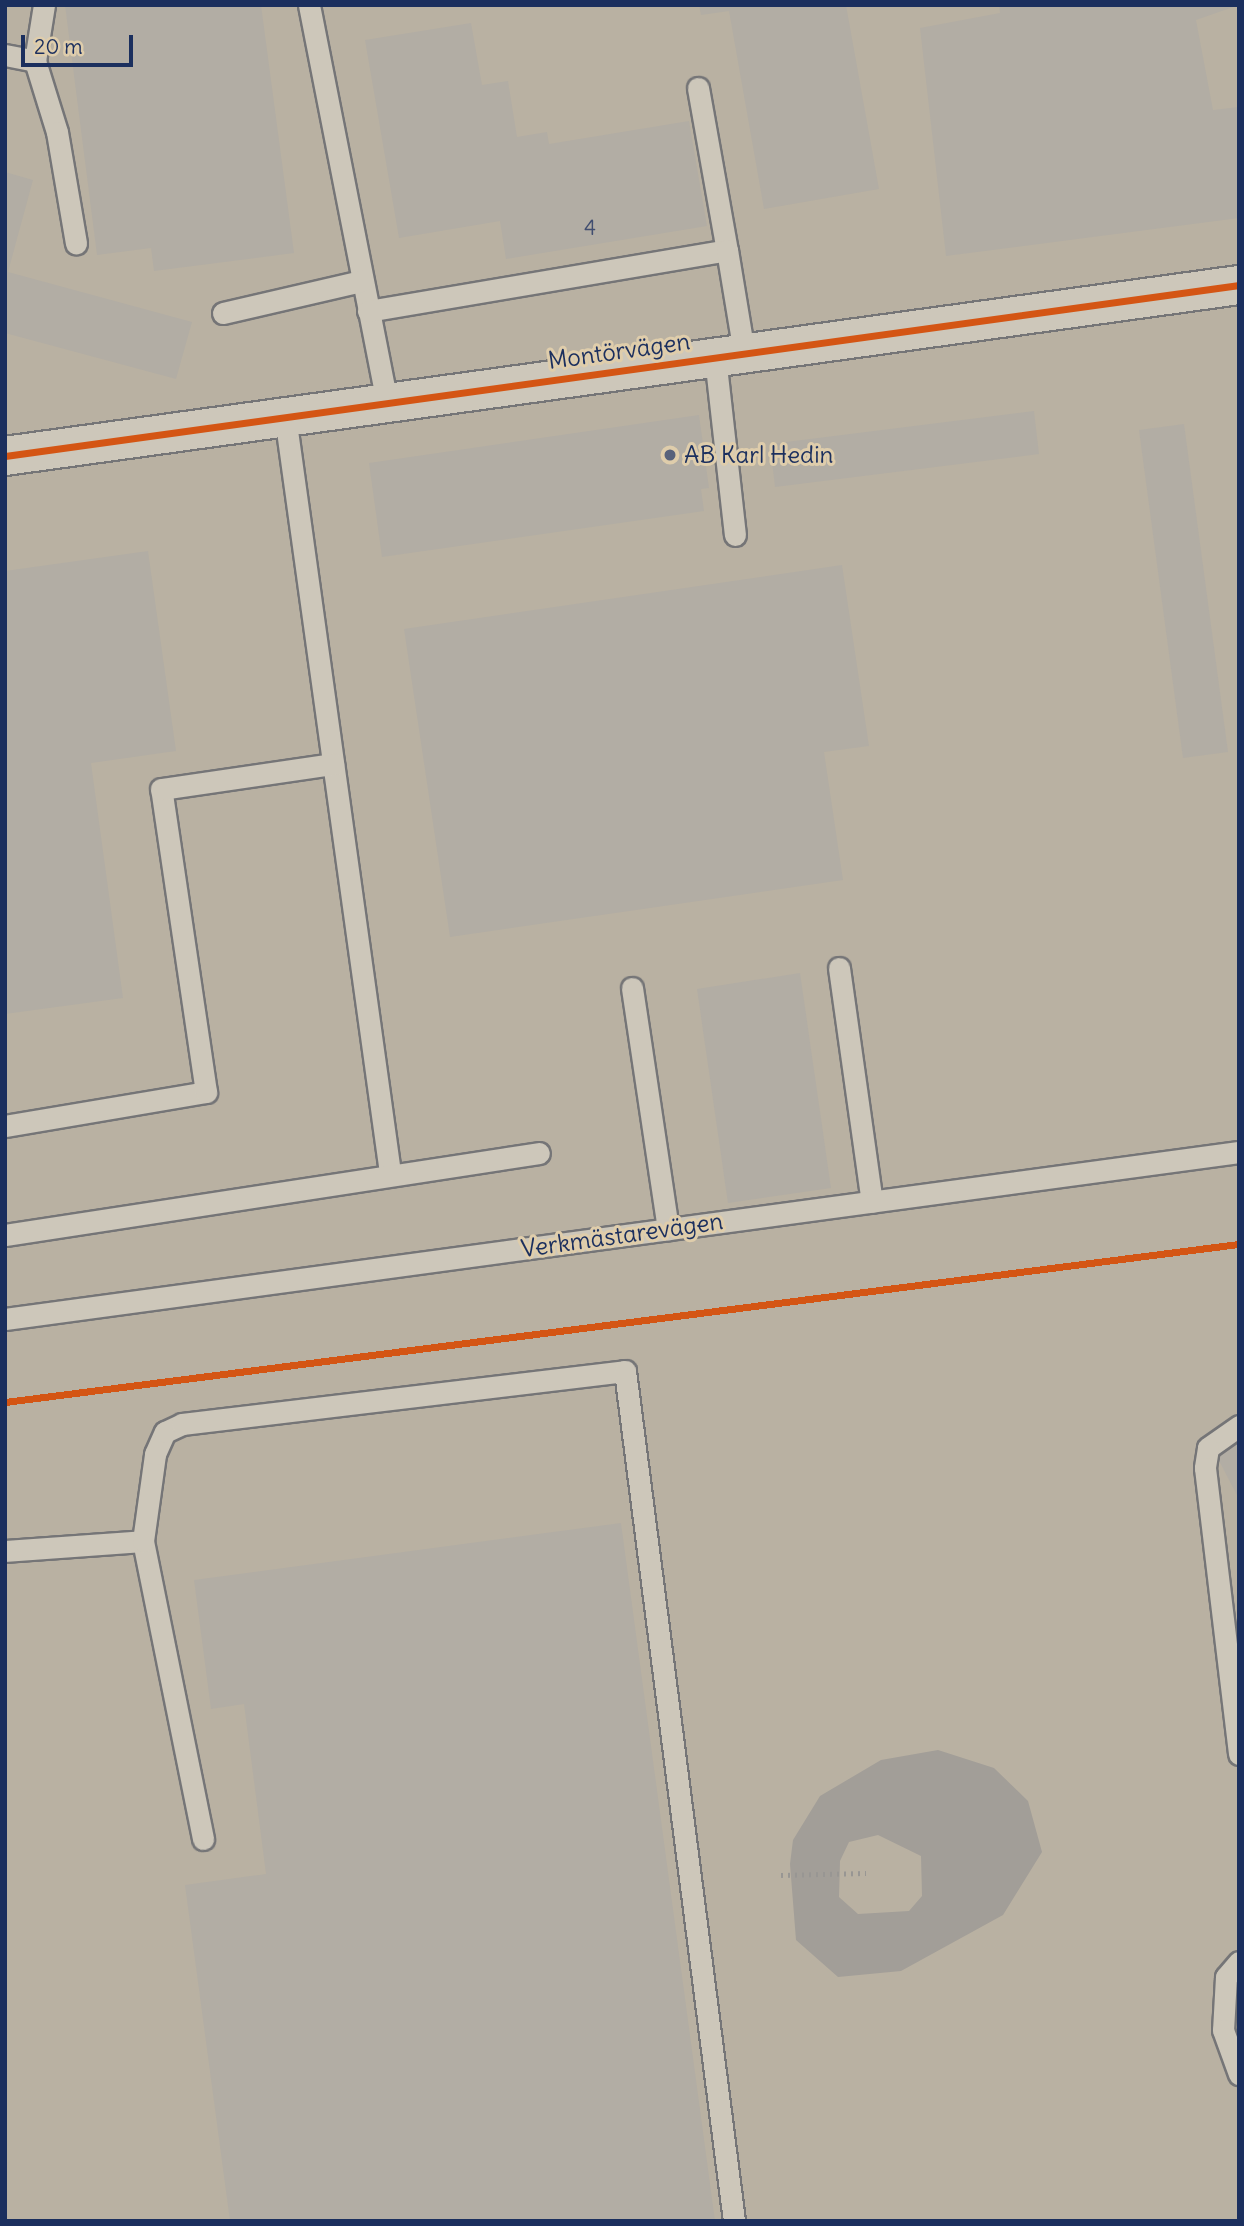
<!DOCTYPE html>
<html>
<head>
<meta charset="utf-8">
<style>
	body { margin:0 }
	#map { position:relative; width:1244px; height:2226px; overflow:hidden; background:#c8c0b0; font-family:Delius,sans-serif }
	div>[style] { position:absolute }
	.built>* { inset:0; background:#b9b1a2 }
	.water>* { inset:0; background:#a29e98 }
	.building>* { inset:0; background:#b2ada4 }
	.path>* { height:4.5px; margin-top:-2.25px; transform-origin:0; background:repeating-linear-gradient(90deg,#989693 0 2px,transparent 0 7px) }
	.roads { filter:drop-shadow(2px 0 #757577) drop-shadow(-2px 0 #757577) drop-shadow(0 2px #757577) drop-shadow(0 -2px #757577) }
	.service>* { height:21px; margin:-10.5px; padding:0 10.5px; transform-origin:10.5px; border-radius:10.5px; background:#cdc7ba }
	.minor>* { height:38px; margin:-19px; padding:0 19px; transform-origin:19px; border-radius:19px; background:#cdc7ba }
	.cycleway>* { height:7px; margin:-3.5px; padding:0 3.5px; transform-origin:3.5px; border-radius:3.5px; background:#d45514 }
	.dots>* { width:19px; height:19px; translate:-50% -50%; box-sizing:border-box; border:4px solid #dfcdab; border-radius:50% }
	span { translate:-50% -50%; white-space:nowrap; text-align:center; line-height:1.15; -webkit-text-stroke:6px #dfcdab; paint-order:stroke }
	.number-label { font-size:21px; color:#414e70 }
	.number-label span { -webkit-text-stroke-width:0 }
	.street-label { font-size:24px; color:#1b2f5e }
	.poi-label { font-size:24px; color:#1b2f5e }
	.left { translate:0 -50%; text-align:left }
	.frame { position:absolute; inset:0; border:7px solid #1b2f5e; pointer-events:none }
	.scale { position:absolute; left:21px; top:35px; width:112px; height:32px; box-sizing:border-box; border:4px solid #1b2f5e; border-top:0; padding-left:9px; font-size:21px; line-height:24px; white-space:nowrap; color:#1b2f5e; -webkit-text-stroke:5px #dfcdab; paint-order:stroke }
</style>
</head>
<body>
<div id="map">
	<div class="built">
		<i style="clip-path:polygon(5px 5px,1239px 5px,1239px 2221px,5px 2221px)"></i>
	</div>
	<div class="water">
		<i style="clip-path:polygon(evenodd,938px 1750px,994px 1768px,1028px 1801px,1042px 1852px,1003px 1915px,901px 1971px,838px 1977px,796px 1940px,790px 1864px,793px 1840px,820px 1796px,881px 1760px,938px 1750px,878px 1835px,921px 1856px,922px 1896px,909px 1911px,858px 1914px,839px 1897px,840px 1861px,849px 1842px,878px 1835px)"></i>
	</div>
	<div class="building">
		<i style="clip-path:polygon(65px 5px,261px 5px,294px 253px,154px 271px,151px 248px,97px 255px)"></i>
		<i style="clip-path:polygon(699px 5px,846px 5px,879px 189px,764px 209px,729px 11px,701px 15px)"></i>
		<i style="clip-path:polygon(999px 5px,1239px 5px,1196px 20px,1213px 110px,1239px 107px,1239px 218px,946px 256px,920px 28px,1000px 13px)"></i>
		<i style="clip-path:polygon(471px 23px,482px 85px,508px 81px,517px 137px,547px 132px,549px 144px,689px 121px,707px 226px,506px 259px,500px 221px,399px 238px,365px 40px)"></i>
		<i style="clip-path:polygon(5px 172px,33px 180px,8px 272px,192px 322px,176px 379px,5px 333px)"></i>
		<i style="clip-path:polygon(1034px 411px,1039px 454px,775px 487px,770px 444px)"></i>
		<i style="clip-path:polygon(699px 415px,709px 488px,701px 489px,704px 511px,382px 557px,369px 463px)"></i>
		<i style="clip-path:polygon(1184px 424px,1228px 752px,1183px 758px,1139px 430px)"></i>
		<i style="clip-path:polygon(148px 551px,176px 751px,91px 763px,123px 998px,5px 1014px,5px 571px)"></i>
		<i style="clip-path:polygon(842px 565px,869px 746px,824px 752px,843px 880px,450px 937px,404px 629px)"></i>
		<i style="clip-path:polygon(800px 973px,831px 1188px,728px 1203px,697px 989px)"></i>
		<i style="clip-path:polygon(1239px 1441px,1239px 1499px,1215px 1453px)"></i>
		<i style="clip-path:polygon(621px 1523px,715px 2221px,230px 2221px,185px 1885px,266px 1874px,244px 1704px,211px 1709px,194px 1580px)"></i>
	</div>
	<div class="path">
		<i style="left:781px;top:1875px;width:85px;rotate:-1.3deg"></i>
	</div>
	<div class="roads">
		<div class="service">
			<i style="left:309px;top:5px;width:405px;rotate:78.9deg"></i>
			<i style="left:5px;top:55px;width:31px;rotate:11deg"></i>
			<i style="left:35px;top:61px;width:74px;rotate:72.8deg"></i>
			<i style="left:57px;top:132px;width:113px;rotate:80.3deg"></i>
			<i style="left:35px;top:61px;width:57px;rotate:-80.9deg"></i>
			<i style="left:698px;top:88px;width:165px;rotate:79.9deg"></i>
			<i style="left:368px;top:311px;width:364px;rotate:-9.6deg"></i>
			<i style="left:727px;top:250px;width:104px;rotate:80.6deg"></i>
			<i style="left:223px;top:313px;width:143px;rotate:-13deg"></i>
			<i style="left:715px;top:357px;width:179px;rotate:83.6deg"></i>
			<i style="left:285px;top:416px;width:764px;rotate:82.1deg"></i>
			<i style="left:839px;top:968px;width:236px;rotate:82deg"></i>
			<i style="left:632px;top:988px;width:244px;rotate:81.5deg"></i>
			<i style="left:5px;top:1126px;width:204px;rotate:-9.6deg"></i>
			<i style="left:206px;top:1092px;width:306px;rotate:-98.4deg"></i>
			<i style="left:161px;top:789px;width:174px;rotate:-8.3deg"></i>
			<i style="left:5px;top:1235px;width:540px;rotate:-8.73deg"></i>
			<i style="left:5px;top:1319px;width:1245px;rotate:-7.71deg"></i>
			<i style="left:1239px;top:1426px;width:38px;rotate:145deg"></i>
			<i style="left:1208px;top:1448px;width:20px;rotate:99deg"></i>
			<i style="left:1205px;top:1468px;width:288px;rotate:83.2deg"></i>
			<i style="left:143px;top:1541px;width:304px;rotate:78.6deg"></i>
			<i style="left:5px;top:1551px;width:138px;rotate:-4.1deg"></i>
			<i style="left:143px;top:1541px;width:88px;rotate:-82.1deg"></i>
			<i style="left:155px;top:1454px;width:24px;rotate:-66deg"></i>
			<i style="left:165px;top:1432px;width:19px;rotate:-25deg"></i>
			<i style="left:182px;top:1424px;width:446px;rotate:-6.8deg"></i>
			<i style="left:625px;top:1371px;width:857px;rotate:82.69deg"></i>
			<i style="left:1239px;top:1962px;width:20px;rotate:131deg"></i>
			<i style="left:1226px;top:1977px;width:53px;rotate:93.2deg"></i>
			<i style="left:1223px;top:2030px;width:47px;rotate:70deg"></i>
		</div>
		<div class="minor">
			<i style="left:5px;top:456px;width:1246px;rotate:-7.89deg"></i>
		</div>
	</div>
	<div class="cycleway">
		<i style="left:5px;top:456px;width:1246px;rotate:-7.89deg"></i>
		<i style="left:5px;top:1402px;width:1244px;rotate:-7.3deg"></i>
	</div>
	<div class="dots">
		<i style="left:670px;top:455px;background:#58627b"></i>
	</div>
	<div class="number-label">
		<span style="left:590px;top:228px">4</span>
	</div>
	<div class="street-label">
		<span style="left:619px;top:351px;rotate:-8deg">Montörvägen</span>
		<span style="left:622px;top:1235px;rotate:-8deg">Verkmästarevägen</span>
	</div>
	<div class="poi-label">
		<span class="left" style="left:684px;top:455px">AB Karl Hedin</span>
	</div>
	<div class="frame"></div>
	<div class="scale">20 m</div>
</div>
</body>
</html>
